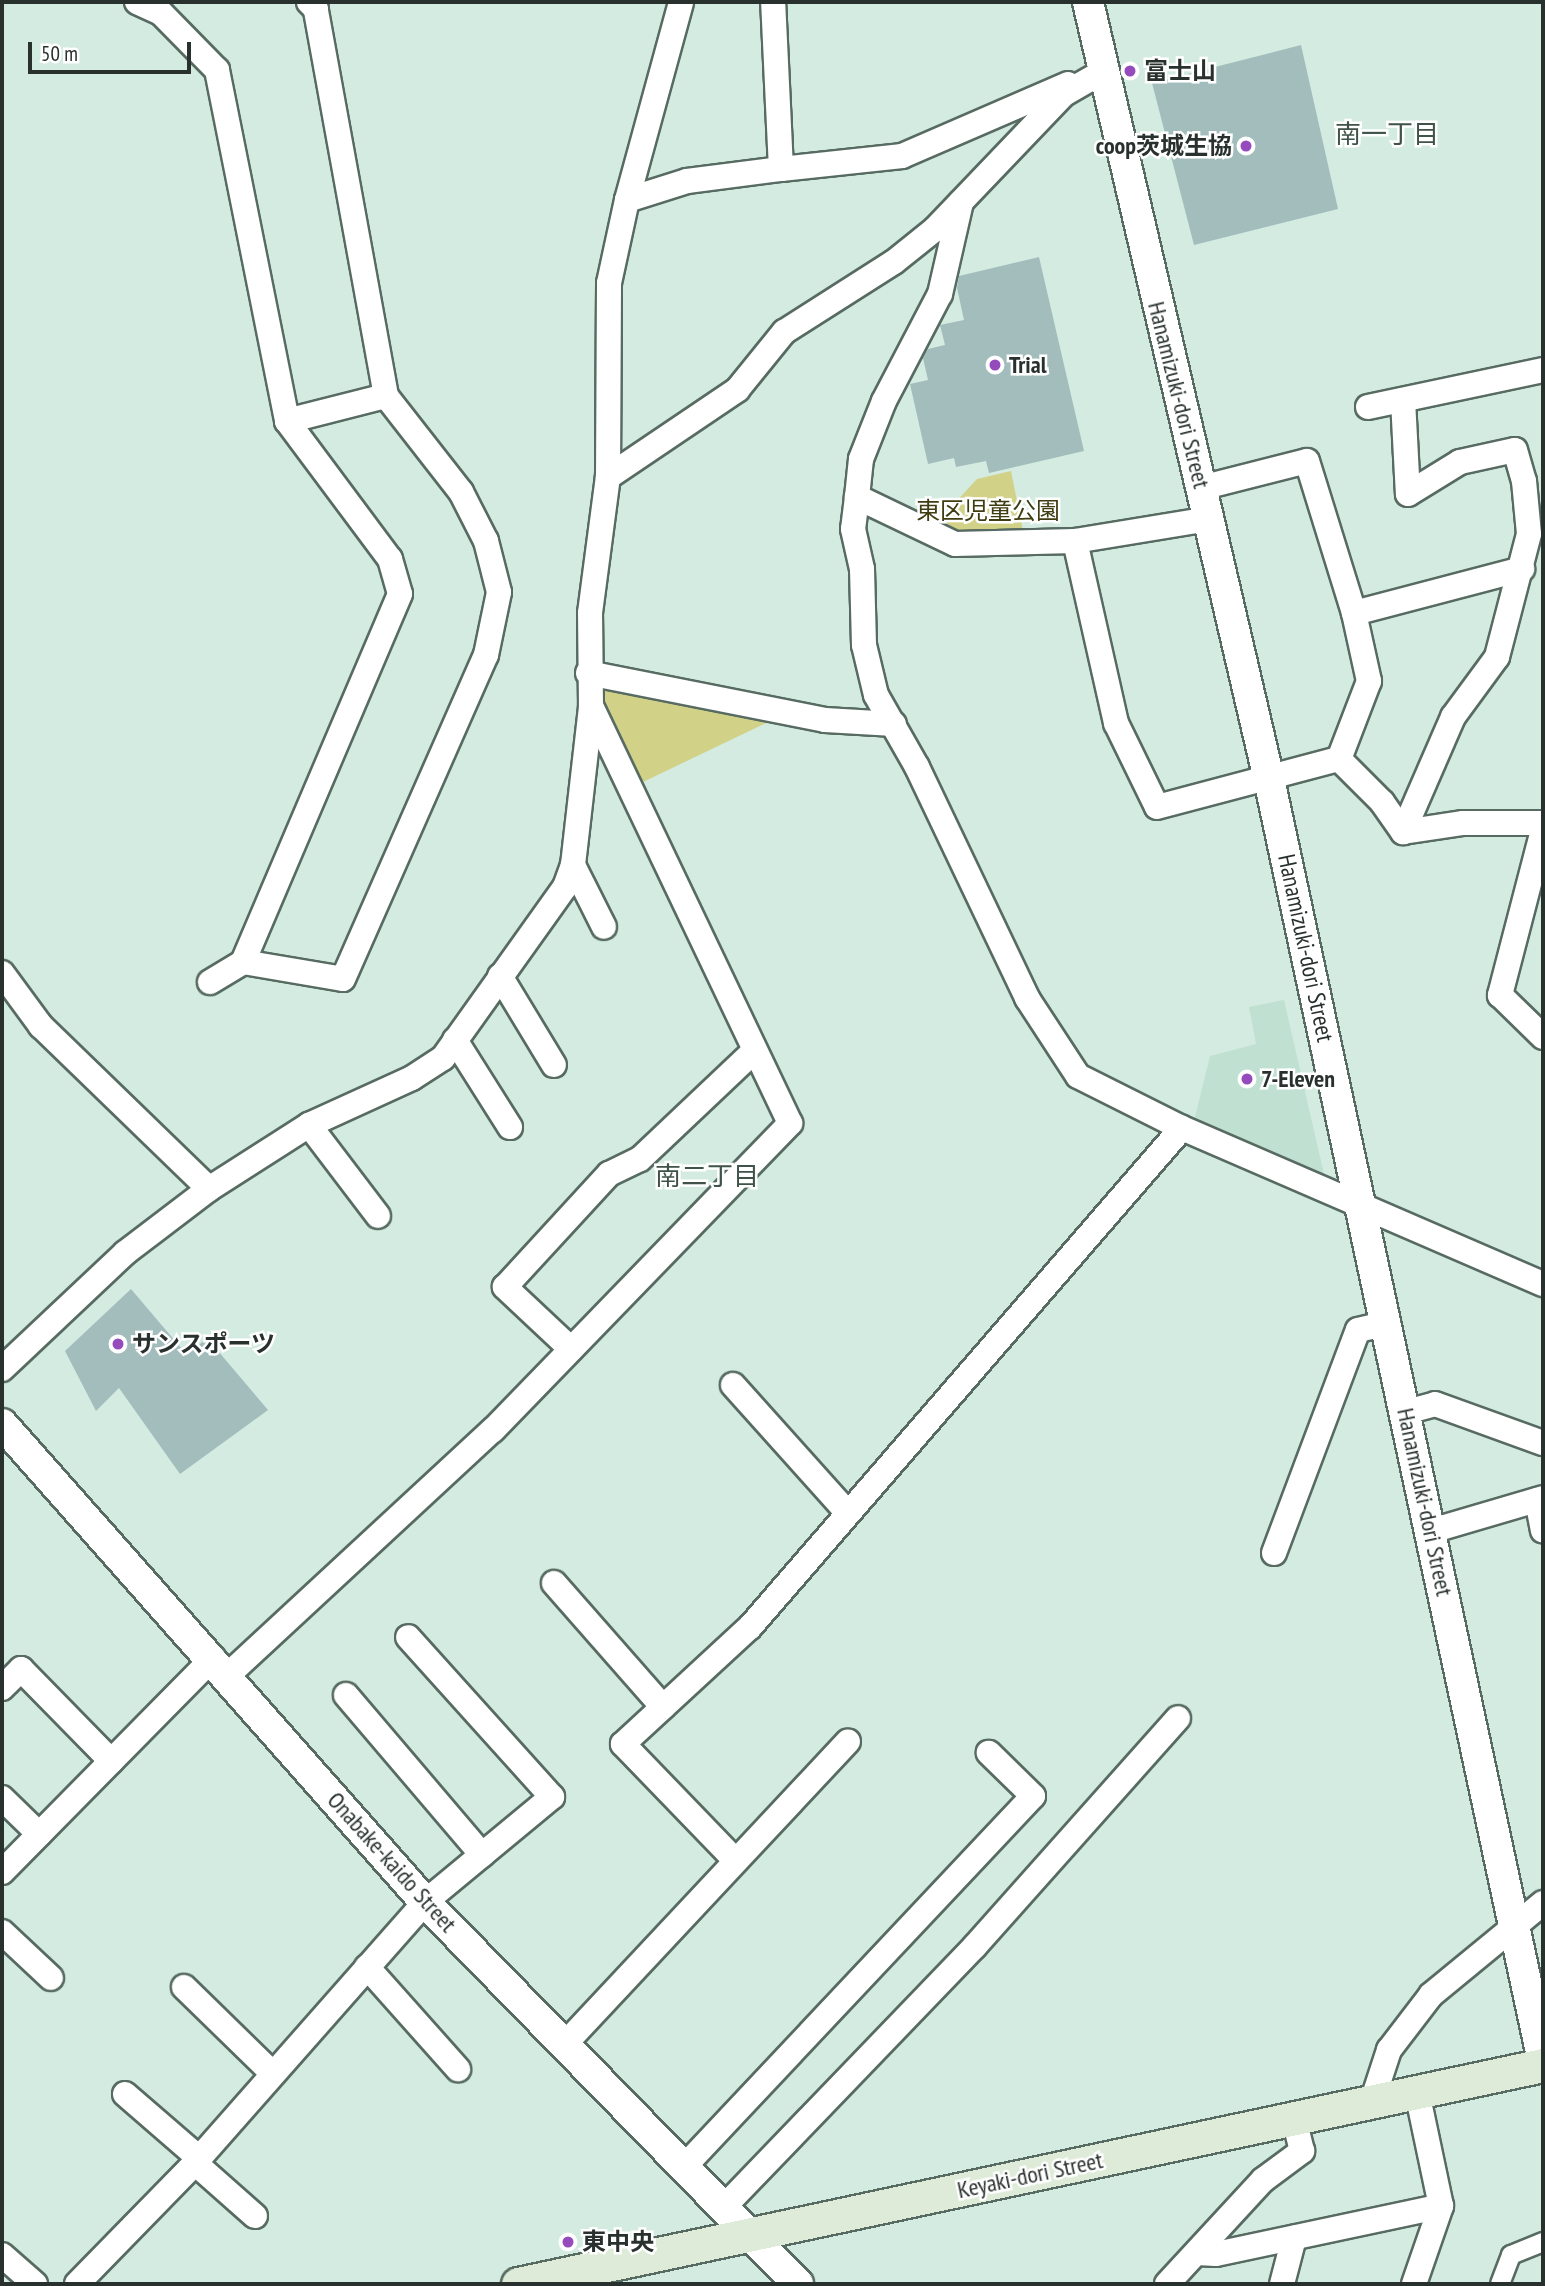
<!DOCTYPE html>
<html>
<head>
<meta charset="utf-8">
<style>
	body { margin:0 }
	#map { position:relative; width:1545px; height:2286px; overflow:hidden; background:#d3ebe0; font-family:"PT Sans Narrow","Noto Sans JP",sans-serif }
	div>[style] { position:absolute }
	.built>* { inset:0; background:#c0e0d1 }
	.green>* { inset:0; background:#d2d188 }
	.building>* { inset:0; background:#a3bdbc }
	.roads { filter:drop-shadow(2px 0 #576b62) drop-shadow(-2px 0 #576b62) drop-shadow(0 2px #576b62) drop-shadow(0 -2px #576b62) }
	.pedestrian>* { height:18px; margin:-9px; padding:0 9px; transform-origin:9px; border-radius:9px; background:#fff }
	.minor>* { height:24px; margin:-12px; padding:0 12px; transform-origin:12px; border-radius:12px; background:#fff }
	.tertiary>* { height:30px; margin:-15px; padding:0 15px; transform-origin:15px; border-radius:15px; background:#fff }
	.secondary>* { height:33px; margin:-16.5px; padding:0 16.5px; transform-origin:16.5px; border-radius:16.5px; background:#deebd8 }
	.dots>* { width:19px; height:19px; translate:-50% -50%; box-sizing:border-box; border:4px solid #fff; border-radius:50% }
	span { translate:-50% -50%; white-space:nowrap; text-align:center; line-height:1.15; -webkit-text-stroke:5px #fff; paint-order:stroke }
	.poi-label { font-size:24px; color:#28312d; font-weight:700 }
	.left { translate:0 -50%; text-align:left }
	.right { translate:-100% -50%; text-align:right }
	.street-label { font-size:24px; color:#28312d }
	.park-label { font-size:24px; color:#3f3d11 }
	.neighbourhood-label { font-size:26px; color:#3f534a }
	.frame { position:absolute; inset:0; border:4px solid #28312d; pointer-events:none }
	.scale { position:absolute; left:28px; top:42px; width:163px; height:32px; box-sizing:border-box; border:4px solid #28312d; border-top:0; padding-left:9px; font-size:21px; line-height:24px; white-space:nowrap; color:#28312d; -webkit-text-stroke:5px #fff; paint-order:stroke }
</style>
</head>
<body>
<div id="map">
	<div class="built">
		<i style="clip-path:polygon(1284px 1000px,1326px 1183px,1194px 1121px,1210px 1056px,1256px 1044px,1249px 1007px)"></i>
	</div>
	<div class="green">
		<i style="clip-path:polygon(1011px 471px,1025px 541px,929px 531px,977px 479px)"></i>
		<i style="clip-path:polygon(612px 685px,768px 722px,641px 783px,599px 697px)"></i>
	</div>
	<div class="building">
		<i style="clip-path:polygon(1301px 45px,1338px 209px,1194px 245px,1152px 83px)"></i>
		<i style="clip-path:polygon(1039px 257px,1084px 451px,989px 473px,986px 461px,956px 467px,954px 458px,928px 464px,910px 384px,928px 380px,923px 358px,928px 349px,945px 345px,940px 325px,964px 320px,957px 288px,959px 276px)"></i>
		<i style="clip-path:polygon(131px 1289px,187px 1355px,207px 1338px,268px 1410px,180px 1474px,119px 1388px,96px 1411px,65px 1351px)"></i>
	</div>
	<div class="roads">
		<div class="pedestrian">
			<i style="left:1500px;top:2284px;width:31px;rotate:-69deg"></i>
			<i style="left:1511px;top:2255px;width:35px;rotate:-22deg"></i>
		</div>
		<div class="minor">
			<i style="left:137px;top:2px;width:26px;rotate:25deg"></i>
			<i style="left:161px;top:13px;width:80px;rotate:45.5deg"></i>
			<i style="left:217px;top:70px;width:358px;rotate:78.7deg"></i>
			<i style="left:287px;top:421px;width:172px;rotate:53.3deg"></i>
			<i style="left:390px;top:559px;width:36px;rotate:74deg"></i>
			<i style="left:400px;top:594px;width:400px;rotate:113.1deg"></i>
			<i style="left:243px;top:962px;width:101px;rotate:9.6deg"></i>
			<i style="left:343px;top:979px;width:354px;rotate:-66.2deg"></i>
			<i style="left:486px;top:655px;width:64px;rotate:-78.3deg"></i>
			<i style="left:499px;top:592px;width:53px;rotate:-104.3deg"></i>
			<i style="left:486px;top:541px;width:55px;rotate:-117deg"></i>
			<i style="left:461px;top:492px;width:122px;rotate:-128deg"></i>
			<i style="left:386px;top:396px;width:393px;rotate:-100.3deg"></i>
			<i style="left:316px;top:9px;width:10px;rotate:-135deg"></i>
			<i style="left:781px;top:169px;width:122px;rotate:-6.1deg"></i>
			<i style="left:902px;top:156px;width:181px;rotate:-23.4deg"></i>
			<i style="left:627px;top:200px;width:63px;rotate:-17.6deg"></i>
			<i style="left:687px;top:181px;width:95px;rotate:-7.3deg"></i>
			<i style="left:781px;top:169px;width:167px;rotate:-92.7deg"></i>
			<i style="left:1403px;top:400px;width:94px;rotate:87deg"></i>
			<i style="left:1408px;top:494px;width:61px;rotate:-31.6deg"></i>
			<i style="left:1460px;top:462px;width:56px;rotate:-12.3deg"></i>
			<i style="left:1515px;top:450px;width:32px;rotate:74deg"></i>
			<i style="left:1524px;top:481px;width:53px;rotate:84.6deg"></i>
			<i style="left:1529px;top:534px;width:127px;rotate:104.6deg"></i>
			<i style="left:1497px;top:657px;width:74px;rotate:126.3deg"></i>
			<i style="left:1453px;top:717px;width:125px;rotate:113.5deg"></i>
			<i style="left:1368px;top:407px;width:179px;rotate:-11.9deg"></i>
			<i style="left:287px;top:421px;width:102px;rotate:-14.2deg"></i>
			<i style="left:608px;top:477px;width:156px;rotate:-34deg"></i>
			<i style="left:737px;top:390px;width:75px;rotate:-51deg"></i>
			<i style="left:784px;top:332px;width:130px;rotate:-32.5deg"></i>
			<i style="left:894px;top:262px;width:53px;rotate:-38.8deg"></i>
			<i style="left:935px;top:229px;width:187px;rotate:-46.3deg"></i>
			<i style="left:1064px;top:94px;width:46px;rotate:-29.9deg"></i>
			<i style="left:1201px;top:488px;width:109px;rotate:-14.3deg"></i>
			<i style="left:1307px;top:461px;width:159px;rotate:72.8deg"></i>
			<i style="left:1354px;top:613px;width:70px;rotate:77.6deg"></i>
			<i style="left:1369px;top:681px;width:84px;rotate:111deg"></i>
			<i style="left:857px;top:497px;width:38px;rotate:-84deg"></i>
			<i style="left:861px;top:459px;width:62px;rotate:-68.4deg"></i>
			<i style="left:884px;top:401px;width:121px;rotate:-62.4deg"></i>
			<i style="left:940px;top:294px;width:94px;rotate:-77.1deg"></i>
			<i style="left:1209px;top:519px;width:136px;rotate:170.7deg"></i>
			<i style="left:1075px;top:541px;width:120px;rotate:178.6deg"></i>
			<i style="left:955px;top:544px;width:109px;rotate:-154.4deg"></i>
			<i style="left:857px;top:497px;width:32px;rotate:97deg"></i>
			<i style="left:853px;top:529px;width:41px;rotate:77.3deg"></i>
			<i style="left:862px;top:569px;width:76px;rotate:88.5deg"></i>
			<i style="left:864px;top:645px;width:51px;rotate:76.5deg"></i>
			<i style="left:876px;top:695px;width:83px;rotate:60.3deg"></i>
			<i style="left:917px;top:767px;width:256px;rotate:64.5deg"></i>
			<i style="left:1027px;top:998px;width:93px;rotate:56.8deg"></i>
			<i style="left:1078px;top:1076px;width:116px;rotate:26.6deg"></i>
			<i style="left:1182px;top:1128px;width:393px;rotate:23.4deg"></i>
			<i style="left:1075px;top:541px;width:187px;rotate:77.3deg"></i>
			<i style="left:1116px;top:723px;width:93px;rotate:64deg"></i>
			<i style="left:1157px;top:807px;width:188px;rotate:-14.8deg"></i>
			<i style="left:1354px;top:613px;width:174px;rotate:-14.7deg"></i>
			<i style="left:588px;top:673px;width:242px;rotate:11.2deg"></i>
			<i style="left:825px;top:720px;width:69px;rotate:3.3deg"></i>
			<i style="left:1339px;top:759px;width:61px;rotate:45deg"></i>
			<i style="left:1382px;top:802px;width:37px;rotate:55deg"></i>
			<i style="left:1403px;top:832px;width:61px;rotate:-8.5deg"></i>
			<i style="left:1463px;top:823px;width:80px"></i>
			<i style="left:1543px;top:830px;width:171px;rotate:104.6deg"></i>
			<i style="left:1500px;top:995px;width:60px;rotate:44.3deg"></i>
			<i style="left:573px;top:865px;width:69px;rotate:63.4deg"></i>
			<i style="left:2px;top:973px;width:66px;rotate:53.7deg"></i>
			<i style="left:41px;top:1026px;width:234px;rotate:44.1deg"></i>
			<i style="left:500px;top:976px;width:104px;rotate:58.8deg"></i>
			<i style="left:210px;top:982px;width:39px;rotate:-31deg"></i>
			<i style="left:455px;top:1040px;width:103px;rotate:57.7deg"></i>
			<i style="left:309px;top:1125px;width:114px;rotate:52.8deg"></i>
			<i style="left:571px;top:1349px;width:91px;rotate:-136.8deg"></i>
			<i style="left:505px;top:1287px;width:154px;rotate:-47.4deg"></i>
			<i style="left:609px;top:1174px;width:34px;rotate:-26deg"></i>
			<i style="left:640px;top:1159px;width:156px;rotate:-43.4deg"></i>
			<i style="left:2px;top:1369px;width:169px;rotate:-43.3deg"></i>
			<i style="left:125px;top:1253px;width:106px;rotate:-37.3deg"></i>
			<i style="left:209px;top:1189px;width:119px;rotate:-32.6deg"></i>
			<i style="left:309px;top:1125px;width:113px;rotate:-24.5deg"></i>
			<i style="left:412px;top:1078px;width:37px;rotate:-33deg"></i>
			<i style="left:443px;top:1058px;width:210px;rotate:-54.5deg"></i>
			<i style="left:565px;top:887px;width:23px;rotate:-70deg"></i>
			<i style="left:573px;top:865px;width:160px;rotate:-83.5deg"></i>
			<i style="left:591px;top:706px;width:93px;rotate:-90.6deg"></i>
			<i style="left:590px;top:613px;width:137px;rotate:-82.5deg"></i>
			<i style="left:608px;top:477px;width:194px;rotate:-89.7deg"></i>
			<i style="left:609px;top:283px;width:85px;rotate:-77.8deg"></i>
			<i style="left:627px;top:200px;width:205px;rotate:-74.7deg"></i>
			<i style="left:733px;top:1385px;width:172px;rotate:48.1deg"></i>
			<i style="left:1406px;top:1412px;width:30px;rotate:-15deg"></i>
			<i style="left:1435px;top:1404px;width:115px;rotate:19.9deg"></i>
			<i style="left:1537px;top:1500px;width:31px;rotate:79deg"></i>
			<i style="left:1431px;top:1531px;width:117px;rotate:-16.4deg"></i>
			<i style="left:1274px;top:1553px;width:238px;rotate:-69.4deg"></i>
			<i style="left:1358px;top:1330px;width:31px;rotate:-13deg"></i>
			<i style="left:554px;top:1583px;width:165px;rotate:48.7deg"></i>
			<i style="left:228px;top:1675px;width:361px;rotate:-42.8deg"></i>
			<i style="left:493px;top:1430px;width:427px;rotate:-45.9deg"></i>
			<i style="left:790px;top:1123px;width:462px;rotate:-115.5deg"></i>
			<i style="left:2px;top:1688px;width:27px;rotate:-45deg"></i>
			<i style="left:21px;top:1669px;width:129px;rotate:45.6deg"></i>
			<i style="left:346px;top:1695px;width:210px;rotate:49.6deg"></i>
			<i style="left:2px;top:1798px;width:52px;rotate:44.2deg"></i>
			<i style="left:734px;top:1859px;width:160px;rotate:-134deg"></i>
			<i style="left:623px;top:1744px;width:173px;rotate:-42.7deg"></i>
			<i style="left:750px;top:1627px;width:660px;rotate:-49.12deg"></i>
			<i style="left:2px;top:1872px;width:301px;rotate:-45.4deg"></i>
			<i style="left:2px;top:1932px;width:67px;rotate:43.2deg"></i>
			<i style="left:367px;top:1967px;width:137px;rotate:48.3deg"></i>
			<i style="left:184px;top:1987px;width:124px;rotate:44.3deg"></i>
			<i style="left:563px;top:2046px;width:417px;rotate:-46.9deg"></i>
			<i style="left:125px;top:2094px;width:98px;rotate:40.9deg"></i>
			<i style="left:1372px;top:2102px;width:55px;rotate:-71.9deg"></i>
			<i style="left:1389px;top:2050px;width:69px;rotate:-52.6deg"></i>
			<i style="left:1431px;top:1995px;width:145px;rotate:-39.4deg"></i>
			<i style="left:195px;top:2163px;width:80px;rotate:41.5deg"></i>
			<i style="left:682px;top:2169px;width:512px;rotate:-46.74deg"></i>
			<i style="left:1033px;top:1796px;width:62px;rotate:-135.7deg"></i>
			<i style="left:722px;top:2209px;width:365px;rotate:-46.1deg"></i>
			<i style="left:975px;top:1946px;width:305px;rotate:-48.3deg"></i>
			<i style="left:1197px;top:2253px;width:19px;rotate:3deg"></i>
			<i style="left:1216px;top:2254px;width:230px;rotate:-12deg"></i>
			<i style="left:2px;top:2255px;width:44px;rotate:41.3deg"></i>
			<i style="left:77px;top:2284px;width:169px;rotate:-45.7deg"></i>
			<i style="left:195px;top:2163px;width:348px;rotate:-48.6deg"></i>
			<i style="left:425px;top:1902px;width:165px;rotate:-39.6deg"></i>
			<i style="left:552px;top:1797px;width:215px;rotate:-132deg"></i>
			<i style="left:1167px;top:2284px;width:142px;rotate:-47.3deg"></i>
			<i style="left:1263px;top:2180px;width:49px;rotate:-36.6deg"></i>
			<i style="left:1302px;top:2151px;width:33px;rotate:-104deg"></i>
			<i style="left:1282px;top:2284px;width:48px;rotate:-75.4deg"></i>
			<i style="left:1414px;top:2284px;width:83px;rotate:-70.9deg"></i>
			<i style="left:1441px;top:2206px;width:116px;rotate:-101.9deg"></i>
		</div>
		<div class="tertiary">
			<i style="left:1088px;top:2px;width:798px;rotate:76.89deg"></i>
			<i style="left:1269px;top:779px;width:1312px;rotate:77.94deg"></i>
			<i style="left:2px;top:1424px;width:638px;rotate:48.49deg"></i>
			<i style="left:425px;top:1902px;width:534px;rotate:45.68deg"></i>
		</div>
		<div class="secondary">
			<i style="left:518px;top:2284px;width:1048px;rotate:-12.06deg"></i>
		</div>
	</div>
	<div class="dots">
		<i style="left:1130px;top:71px;background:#964bbd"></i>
		<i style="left:1246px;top:146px;background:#964bbd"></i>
		<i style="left:995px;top:365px;background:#964bbd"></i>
		<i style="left:1247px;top:1079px;background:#964bbd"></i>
		<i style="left:118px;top:1344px;background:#964bbd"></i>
		<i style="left:568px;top:2242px;background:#964bbd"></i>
	</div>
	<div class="poi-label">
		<span class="left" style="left:1144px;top:71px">富士山</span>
		<span class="right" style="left:1232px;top:146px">coop茨城生協</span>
		<span class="left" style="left:1009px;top:365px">Trial</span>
		<span class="left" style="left:1261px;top:1079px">7-Eleven</span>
		<span class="left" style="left:132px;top:1344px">サンスポーツ</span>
		<span class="left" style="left:582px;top:2242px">東中央</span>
	</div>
	<div class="street-label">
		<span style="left:1179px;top:395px;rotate:76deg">Hanamizuki-dori Street</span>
		<span style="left:1306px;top:948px;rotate:78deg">Hanamizuki-dori Street</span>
		<span style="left:1425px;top:1502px;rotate:78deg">Hanamizuki-dori Street</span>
		<span style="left:392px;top:1862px;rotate:48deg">Onabake-kaido Street</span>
		<span style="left:1030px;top:2175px;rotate:-12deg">Keyaki-dori Street</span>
	</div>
	<div class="park-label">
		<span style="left:988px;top:511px">東区児童公園</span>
	</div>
	<div class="neighbourhood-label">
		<span style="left:1387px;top:134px">南一丁目</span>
		<span style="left:707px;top:1176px">南二丁目</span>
	</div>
	<div class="frame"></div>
	<div class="scale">50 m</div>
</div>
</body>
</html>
